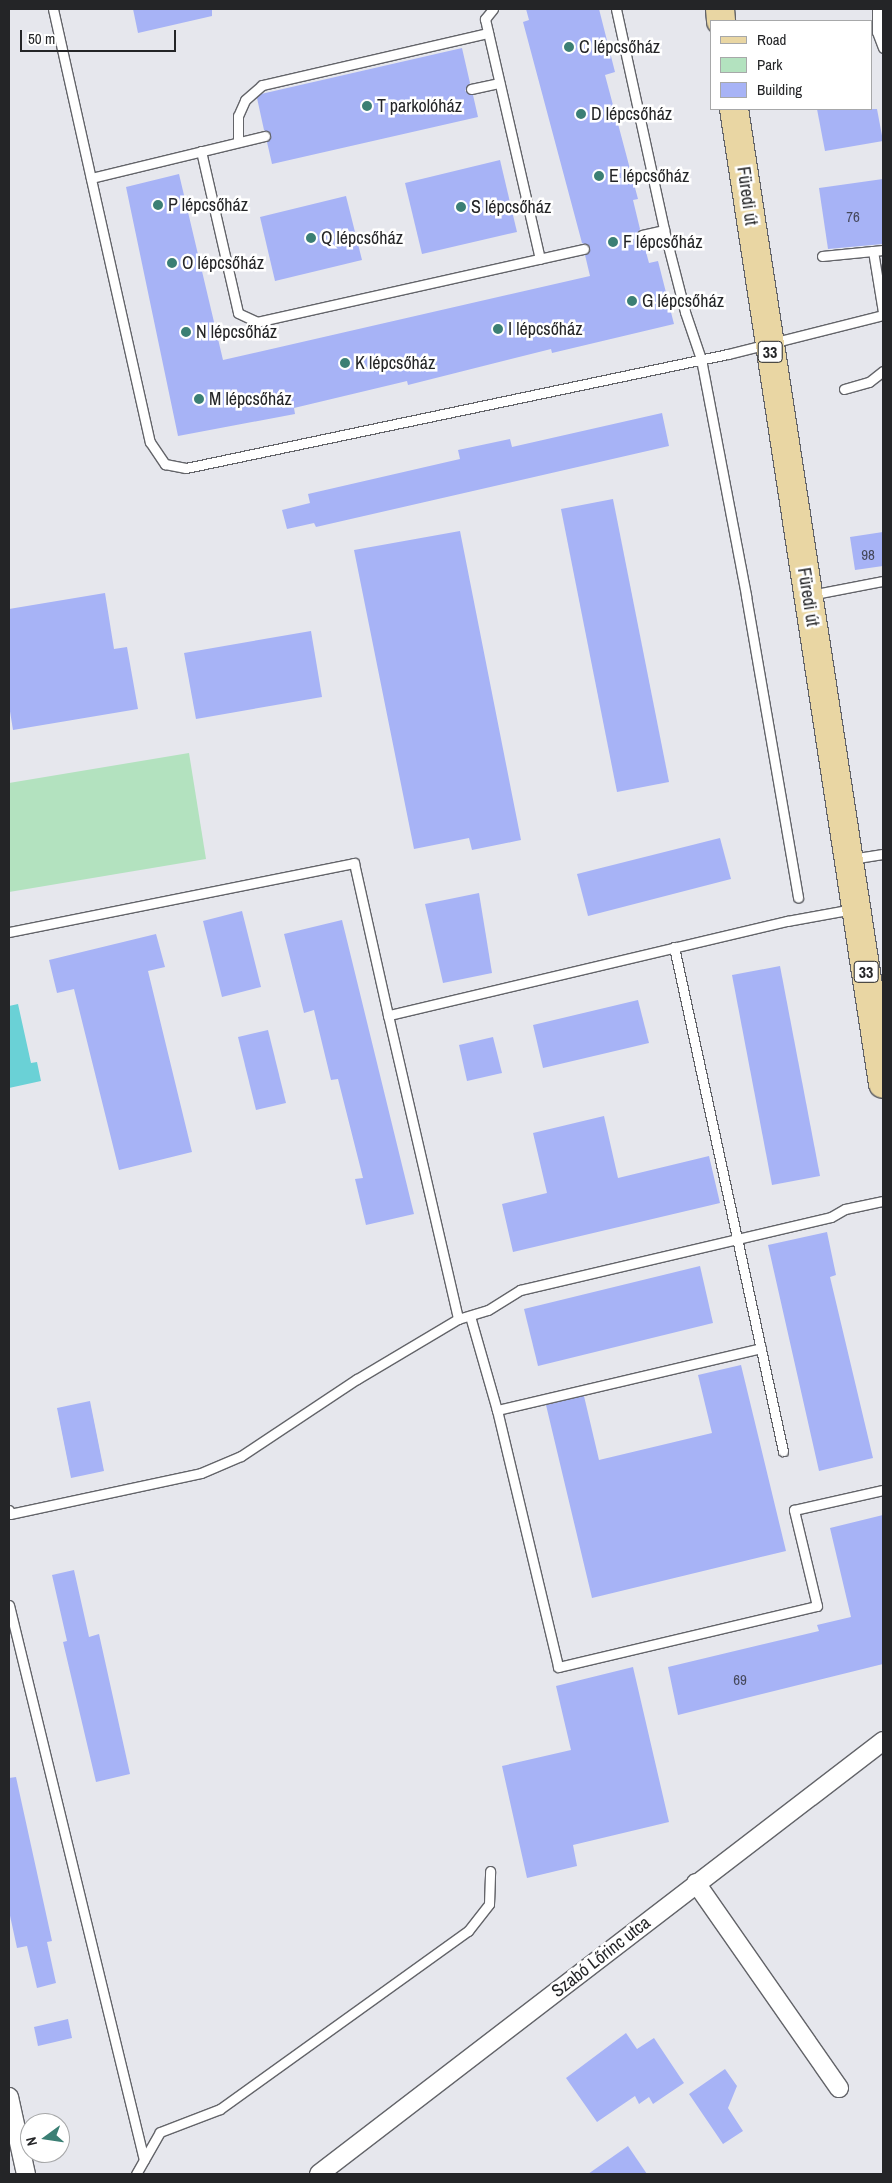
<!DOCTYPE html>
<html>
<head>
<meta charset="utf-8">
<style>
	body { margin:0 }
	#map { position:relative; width:892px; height:2183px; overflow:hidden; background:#e6e7ed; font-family:"Archivo Narrow",sans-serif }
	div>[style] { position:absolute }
	.green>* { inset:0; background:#b3e2bf }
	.water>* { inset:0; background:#6ad1d6 }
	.building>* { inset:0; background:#a7b3f6 }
	.roads { filter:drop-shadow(1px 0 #636469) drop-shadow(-1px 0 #636469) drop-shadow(0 1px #636469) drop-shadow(0 -1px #636469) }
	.lane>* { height:9px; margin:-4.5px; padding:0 4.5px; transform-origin:4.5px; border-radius:4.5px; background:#fff }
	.street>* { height:18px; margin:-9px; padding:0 9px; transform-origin:9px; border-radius:9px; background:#fff }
	.primary>* { height:28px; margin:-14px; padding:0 14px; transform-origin:14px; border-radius:14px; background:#e9d6a3 }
	.dots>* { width:14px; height:14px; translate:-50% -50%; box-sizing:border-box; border:2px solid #fff; border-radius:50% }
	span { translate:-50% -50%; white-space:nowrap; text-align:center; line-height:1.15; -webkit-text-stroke:5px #fff; paint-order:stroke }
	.number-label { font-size:15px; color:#45485b }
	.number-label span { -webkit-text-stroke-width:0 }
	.shield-label span { padding:1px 4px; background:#fff; border:1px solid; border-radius:4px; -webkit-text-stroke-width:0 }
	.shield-label { font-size:16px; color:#242527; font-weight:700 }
	.poi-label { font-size:18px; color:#242527 }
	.left { translate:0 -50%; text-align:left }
	.street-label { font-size:18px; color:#242527 }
	.frame { position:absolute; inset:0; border:10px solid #242527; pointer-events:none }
	.legend { position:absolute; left:710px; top:20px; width:162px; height:90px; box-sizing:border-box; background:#fff; border:1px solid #a7a8a9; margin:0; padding:6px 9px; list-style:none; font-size:15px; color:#242527 }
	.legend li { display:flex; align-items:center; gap:10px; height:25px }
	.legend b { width:25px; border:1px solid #a7a8a9 }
	.north { position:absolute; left:20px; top:2113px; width:50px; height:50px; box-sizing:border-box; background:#fff; border:1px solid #a7a8a9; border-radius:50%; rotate:256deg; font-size:14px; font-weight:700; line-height:20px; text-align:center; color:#242527 }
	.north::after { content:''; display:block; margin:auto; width:18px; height:22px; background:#3b7f74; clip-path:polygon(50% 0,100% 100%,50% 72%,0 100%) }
	.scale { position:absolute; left:20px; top:30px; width:156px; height:22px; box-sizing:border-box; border:2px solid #242527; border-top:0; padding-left:6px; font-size:15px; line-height:18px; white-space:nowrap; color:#242527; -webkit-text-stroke:4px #fff; paint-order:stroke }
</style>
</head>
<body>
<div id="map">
	<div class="green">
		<i style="clip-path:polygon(189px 753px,206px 859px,9px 892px,9px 783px)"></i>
	</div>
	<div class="water">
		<i style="clip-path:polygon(18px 1004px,31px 1063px,37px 1062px,41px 1081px,9px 1088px,9px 1006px)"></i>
	</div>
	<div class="building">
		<i style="clip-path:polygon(133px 9px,212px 9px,212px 16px,138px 33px)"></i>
		<i style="clip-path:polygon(526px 9px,599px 9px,615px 72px,605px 75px,638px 199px,633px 200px,640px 229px,636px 237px,643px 241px,649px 263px,658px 261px,674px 324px,552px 353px,551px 349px,408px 385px,407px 381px,294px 408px,295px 414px,178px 436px,126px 187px,179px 174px,223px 360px,590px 276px,585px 255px,590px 247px,582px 243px,523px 22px,529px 20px)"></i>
		<i style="clip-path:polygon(462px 48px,470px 83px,465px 91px,473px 95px,478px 117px,272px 164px,267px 142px,271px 135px,264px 130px,257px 98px,261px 94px)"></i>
		<i style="clip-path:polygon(817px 109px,877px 109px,883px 141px,825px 151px)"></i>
		<i style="clip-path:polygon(500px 160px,517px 232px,422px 254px,405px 183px)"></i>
		<i style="clip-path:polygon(883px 179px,883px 244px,828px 249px,819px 188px)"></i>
		<i style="clip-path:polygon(346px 196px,362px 260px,275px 281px,260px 217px)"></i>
		<i style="clip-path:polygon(662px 413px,669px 446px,316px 527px,314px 523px,287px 529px,282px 510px,310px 503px,308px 494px,460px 459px,458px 450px,510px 439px,512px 447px)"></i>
		<i style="clip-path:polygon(613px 499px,669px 782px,617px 792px,561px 509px)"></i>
		<i style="clip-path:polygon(460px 531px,521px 840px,472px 850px,469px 838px,414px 849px,354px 550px)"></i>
		<i style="clip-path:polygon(883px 532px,883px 566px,855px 570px,850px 537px)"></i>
		<i style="clip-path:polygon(105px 593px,114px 649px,127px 647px,138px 709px,13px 730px,9px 705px,9px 609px)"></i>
		<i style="clip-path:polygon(311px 631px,322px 697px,196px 719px,184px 653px)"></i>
		<i style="clip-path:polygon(720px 838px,731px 879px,588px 916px,577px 874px)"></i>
		<i style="clip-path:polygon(479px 893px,492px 973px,443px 983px,425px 904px)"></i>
		<i style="clip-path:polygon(242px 911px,261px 987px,222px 997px,203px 921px)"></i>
		<i style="clip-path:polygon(342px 920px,414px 1214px,366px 1225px,355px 1179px,363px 1178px,338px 1079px,331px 1080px,314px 1010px,304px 1013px,284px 934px)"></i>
		<i style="clip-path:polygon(156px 934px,165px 967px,148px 971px,192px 1152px,119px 1170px,74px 989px,57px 993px,49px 960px)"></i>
		<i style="clip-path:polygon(780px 966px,820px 1176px,772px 1185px,732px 975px)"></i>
		<i style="clip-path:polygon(638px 1000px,649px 1043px,543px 1068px,533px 1025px)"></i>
		<i style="clip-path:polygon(268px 1030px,286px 1103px,256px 1110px,238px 1037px)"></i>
		<i style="clip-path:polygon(493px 1037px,502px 1073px,467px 1081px,459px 1045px)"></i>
		<i style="clip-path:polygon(604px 1116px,618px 1178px,709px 1156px,720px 1203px,513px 1252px,502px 1204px,547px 1193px,533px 1133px)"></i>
		<i style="clip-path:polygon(827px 1232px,836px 1275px,830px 1277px,873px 1458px,819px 1471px,768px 1245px)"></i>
		<i style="clip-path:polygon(700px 1266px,713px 1323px,538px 1366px,524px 1309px)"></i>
		<i style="clip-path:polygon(741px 1365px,786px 1551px,592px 1598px,546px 1405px,584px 1396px,599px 1460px,712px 1433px,698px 1375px)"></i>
		<i style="clip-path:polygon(90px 1401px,104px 1471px,71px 1478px,57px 1408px)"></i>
		<i style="clip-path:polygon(883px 1515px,883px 1664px,678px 1715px,668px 1667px,819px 1631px,817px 1625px,851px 1617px,830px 1528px)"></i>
		<i style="clip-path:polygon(74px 1570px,89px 1637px,99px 1634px,130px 1774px,96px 1782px,63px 1642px,67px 1641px,52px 1575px)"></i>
		<i style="clip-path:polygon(633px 1667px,669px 1822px,573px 1845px,577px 1866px,527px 1878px,502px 1766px,571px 1750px,556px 1686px)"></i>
		<i style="clip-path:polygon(16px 1777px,52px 1941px,47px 1942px,56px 1983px,37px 1988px,27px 1946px,17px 1948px,9px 1911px,9px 1778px)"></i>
		<i style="clip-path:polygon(68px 2019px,72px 2038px,38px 2046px,34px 2027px)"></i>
		<i style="clip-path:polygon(626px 2033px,637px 2049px,654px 2038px,684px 2083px,653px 2104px,649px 2097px,639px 2104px,635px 2096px,597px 2122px,566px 2078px)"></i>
		<i style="clip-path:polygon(725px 2069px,737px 2086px,728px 2108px,743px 2131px,723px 2144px,689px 2094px)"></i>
		<i style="clip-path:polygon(628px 2146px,647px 2174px,588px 2174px)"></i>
	</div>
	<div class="roads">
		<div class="lane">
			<i style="left:53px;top:9px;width:444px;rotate:77.4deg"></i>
			<i style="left:150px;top:442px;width:27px;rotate:56deg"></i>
			<i style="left:165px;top:464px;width:21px;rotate:11deg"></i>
			<i style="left:186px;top:468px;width:554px;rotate:-11.88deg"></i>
			<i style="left:728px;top:354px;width:160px;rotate:-14.1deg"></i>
			<i style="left:493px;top:9px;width:13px;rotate:129deg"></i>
			<i style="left:485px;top:19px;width:246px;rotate:77.1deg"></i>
			<i style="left:616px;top:9px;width:226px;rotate:77.7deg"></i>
			<i style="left:664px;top:230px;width:85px;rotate:75.6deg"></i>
			<i style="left:685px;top:312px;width:50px;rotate:71.2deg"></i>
			<i style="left:701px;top:359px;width:241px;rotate:79.2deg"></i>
			<i style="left:746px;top:596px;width:306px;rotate:80.2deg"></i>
			<i style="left:877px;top:9px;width:23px;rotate:90deg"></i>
			<i style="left:877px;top:32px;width:17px;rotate:69deg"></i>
			<i style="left:471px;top:89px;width:29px;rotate:-12deg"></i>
			<i style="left:238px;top:142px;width:26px;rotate:-90deg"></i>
			<i style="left:238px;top:116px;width:17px;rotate:-66deg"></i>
			<i style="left:245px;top:100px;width:23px;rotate:-41deg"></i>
			<i style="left:262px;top:85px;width:232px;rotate:-13deg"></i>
			<i style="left:201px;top:151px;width:166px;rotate:77.1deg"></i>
			<i style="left:238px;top:313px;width:21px;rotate:25deg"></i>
			<i style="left:257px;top:322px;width:335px;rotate:-12.6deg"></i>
			<i style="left:91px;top:178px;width:179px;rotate:-13.6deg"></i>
			<i style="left:642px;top:235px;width:23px;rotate:-13deg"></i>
			<i style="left:883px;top:250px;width:10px;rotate:174deg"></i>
			<i style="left:873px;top:251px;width:62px;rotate:80.7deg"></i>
			<i style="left:822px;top:256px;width:51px;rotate:-5.6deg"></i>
			<i style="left:844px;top:389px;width:26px;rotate:-16deg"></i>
			<i style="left:869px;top:382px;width:18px;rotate:-38deg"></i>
			<i style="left:810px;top:595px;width:74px;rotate:-10.9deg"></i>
			<i style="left:851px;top:859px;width:32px;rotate:-9deg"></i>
			<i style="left:853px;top:909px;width:67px;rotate:169.7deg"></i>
			<i style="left:787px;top:921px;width:410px;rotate:166.7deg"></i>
			<i style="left:388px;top:1015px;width:312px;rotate:77deg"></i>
			<i style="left:458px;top:1319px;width:31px;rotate:-17deg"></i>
			<i style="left:488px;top:1310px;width:38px;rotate:-32deg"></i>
			<i style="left:520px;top:1290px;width:319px;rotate:-13.2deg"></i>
			<i style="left:831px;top:1217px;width:16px;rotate:-30deg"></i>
			<i style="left:845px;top:1209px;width:39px;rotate:-12deg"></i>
			<i style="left:9px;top:932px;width:352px;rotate:-11.3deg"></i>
			<i style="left:354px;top:863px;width:156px;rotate:77.4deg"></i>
			<i style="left:674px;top:947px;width:516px;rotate:77.8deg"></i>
			<i style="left:470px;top:1316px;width:98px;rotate:74deg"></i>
			<i style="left:497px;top:1410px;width:264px;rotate:76.6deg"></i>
			<i style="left:558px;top:1667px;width:266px;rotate:-13.3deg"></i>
			<i style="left:817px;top:1606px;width:99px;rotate:-103.5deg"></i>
			<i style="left:794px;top:1510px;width:91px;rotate:-12.7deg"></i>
			<i style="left:497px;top:1410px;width:271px;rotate:-13.2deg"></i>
			<i style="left:9px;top:1510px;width:4px;rotate:76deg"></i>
			<i style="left:10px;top:1514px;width:195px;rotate:-12.1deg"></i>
			<i style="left:201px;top:1473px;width:43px;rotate:-23deg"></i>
			<i style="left:241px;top:1456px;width:139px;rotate:-33.6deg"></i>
			<i style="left:357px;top:1379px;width:117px;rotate:-30.7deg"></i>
			<i style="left:9px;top:1605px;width:571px;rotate:76.33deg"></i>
			<i style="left:136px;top:2174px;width:48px;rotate:-60.3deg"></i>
			<i style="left:160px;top:2132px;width:64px;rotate:-21deg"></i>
			<i style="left:220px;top:2109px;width:305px;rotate:-35.7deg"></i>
			<i style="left:468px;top:1931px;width:34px;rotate:-52deg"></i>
			<i style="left:489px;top:1904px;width:33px;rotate:-88deg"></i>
		</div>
		<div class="street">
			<i style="left:696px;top:1883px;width:250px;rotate:55.1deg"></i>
			<i style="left:9px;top:2097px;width:79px;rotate:77.6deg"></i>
			<i style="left:319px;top:2174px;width:711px;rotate:-37.51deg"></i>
		</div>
		<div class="primary">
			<i style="left:720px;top:9px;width:12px;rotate:85deg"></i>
			<i style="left:734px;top:109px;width:986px;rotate:81.31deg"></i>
		</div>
	</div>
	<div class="dots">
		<i style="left:569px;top:47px;background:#3b7f74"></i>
		<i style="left:367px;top:106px;background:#3b7f74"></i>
		<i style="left:581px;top:114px;background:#3b7f74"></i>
		<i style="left:599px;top:176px;background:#3b7f74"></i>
		<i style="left:158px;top:205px;background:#3b7f74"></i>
		<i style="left:461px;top:207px;background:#3b7f74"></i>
		<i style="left:311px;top:238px;background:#3b7f74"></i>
		<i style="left:613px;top:242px;background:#3b7f74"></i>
		<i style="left:172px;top:263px;background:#3b7f74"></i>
		<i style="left:632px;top:301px;background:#3b7f74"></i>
		<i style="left:498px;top:329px;background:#3b7f74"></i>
		<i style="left:186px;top:332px;background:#3b7f74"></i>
		<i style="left:345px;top:363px;background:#3b7f74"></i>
		<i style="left:199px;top:399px;background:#3b7f74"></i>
	</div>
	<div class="number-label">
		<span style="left:853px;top:217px">76</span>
		<span style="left:868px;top:555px">98</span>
		<span style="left:740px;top:1680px">69</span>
	</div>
	<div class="shield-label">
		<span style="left:770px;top:352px">33</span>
		<span style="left:866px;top:972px">33</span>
	</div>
	<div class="poi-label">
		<span class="left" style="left:579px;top:47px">C lépcsőház</span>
		<span class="left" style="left:377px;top:106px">T parkolóház</span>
		<span class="left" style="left:591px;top:114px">D lépcsőház</span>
		<span class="left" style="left:609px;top:176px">E lépcsőház</span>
		<span class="left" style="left:168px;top:205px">P lépcsőház</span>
		<span class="left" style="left:471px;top:207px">S lépcsőház</span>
		<span class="left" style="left:321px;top:238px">Q lépcsőház</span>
		<span class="left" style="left:623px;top:242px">F lépcsőház</span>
		<span class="left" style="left:182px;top:263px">O lépcsőház</span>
		<span class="left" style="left:642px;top:301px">G lépcsőház</span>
		<span class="left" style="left:508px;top:329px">I lépcsőház</span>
		<span class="left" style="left:196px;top:332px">N lépcsőház</span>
		<span class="left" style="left:355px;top:363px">K lépcsőház</span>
		<span class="left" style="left:209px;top:399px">M lépcsőház</span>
	</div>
	<div class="street-label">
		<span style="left:747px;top:196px;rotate:82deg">Füredi út</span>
		<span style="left:808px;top:597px;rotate:81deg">Füredi út</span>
		<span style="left:601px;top:1957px;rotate:-38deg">Szabó Lőrinc utca</span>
	</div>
	<div class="frame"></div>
	<ul class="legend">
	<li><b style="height:6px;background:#e9d6a3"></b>Road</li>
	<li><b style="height:14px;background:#b3e2bf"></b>Park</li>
	<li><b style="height:14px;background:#a7b3f6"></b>Building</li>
	</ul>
	<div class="north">N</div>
	<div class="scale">50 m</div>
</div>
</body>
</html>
